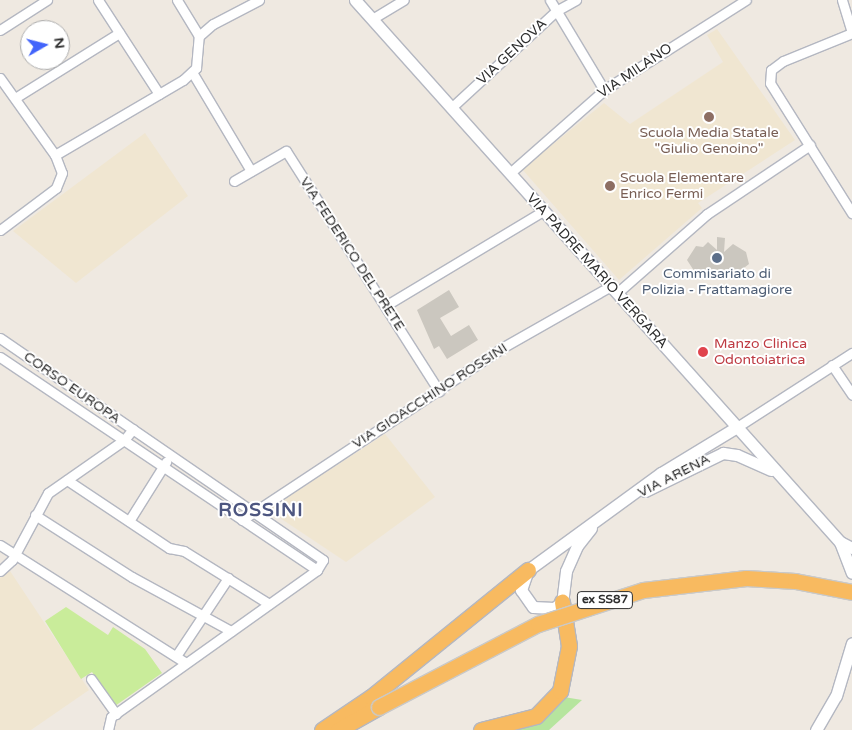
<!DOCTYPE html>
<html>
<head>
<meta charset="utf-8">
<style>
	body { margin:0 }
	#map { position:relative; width:852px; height:730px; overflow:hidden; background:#efe9e1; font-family:"Varela Round",sans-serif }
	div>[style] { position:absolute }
	.education>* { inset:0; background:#f0e6d1 }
	.green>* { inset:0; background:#b6e59e }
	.pitch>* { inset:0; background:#c9ec9a }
	.building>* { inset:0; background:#cbc7bf }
	.roads { filter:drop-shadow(1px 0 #b4b7c1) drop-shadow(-1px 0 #b4b7c1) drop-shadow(0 1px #b4b7c1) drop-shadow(0 -1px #b4b7c1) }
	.minor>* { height:9px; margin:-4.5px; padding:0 4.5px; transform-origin:4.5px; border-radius:4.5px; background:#fff }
	.tertiary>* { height:11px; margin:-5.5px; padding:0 5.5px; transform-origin:5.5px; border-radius:5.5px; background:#fff }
	.trunk>* { height:15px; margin:-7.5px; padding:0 7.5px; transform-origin:7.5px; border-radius:7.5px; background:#f8ba60 }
	.bridges { filter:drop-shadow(1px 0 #c9c9c9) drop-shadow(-1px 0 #c9c9c9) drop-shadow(0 1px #c9c9c9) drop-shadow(0 -1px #c9c9c9) }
	.trunk-bridge>* { height:15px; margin:-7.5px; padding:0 7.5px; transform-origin:7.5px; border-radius:7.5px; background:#f8ba60 }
	.dots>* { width:14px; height:14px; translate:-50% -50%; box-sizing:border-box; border:2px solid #fff; border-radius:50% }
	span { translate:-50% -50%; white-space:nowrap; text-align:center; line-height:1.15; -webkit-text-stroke:4px #fff; paint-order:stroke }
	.shield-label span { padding:1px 4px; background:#fff; border:1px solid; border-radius:4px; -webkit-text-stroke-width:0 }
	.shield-label { font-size:12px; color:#2e2e2e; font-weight:700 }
	.street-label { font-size:14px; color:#2e2e2e }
	.education-label { font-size:14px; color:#785e54 }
	.left { translate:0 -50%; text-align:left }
	.service-label { font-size:14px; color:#4e5e75 }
	.health-label { font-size:14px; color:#be3a42 }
	.district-label { font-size:19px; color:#4d5680; font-weight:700; letter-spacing:1px }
	.north { position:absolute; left:20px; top:20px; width:50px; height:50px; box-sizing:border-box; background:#fff; border:1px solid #ababab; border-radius:50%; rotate:82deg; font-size:14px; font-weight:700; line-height:20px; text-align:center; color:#2e2e2e }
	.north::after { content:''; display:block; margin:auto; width:18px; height:22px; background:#4264fb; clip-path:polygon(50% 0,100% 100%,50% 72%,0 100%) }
</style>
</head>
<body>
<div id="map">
	<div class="education">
		<i style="clip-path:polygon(717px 29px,795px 140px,698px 203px,702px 208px,619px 280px,522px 169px,604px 103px,630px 124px,723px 62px,707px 35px)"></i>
		<i style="clip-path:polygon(145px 133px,188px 196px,76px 283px,13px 231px)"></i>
		<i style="clip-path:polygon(385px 434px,435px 497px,346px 562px,268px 510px)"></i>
		<i style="clip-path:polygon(10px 571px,89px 690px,31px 730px,0 730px,0 578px)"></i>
	</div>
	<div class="green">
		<i style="clip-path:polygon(564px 697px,582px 700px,549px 730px,512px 730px,549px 714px)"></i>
	</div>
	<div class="pitch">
		<i style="clip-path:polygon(66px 607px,108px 635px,113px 627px,145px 649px,162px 673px,115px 706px,92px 672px,81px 679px,45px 621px)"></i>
	</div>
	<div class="building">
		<i style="clip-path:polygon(717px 237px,725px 238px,724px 252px,733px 244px,746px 252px,749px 264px,731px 278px,708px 273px,700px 280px,687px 260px,696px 246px,703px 247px,708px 242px,717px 250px)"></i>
		<i style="clip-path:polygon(449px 290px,459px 307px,440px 318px,451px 336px,469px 325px,478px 340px,447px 359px,439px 346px,434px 349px,417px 310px)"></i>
	</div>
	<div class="roads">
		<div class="minor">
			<i style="left:98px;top:0;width:112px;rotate:57deg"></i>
			<i style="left:177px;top:0;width:42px;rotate:58.6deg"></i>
			<i style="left:550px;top:0;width:105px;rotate:59deg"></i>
			<i style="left:842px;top:0;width:34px;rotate:73deg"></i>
			<i style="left:372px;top:19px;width:37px;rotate:-31deg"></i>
			<i style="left:0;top:30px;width:56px;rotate:-32.6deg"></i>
			<i style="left:852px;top:33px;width:74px;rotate:157.9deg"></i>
			<i style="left:783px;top:61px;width:15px;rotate:143deg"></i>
			<i style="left:771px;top:70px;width:13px;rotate:94deg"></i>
			<i style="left:770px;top:83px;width:154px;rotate:57.8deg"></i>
			<i style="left:192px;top:72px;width:115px;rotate:59.2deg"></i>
			<i style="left:0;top:78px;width:95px;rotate:54.5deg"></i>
			<i style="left:55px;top:155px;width:19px;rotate:69deg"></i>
			<i style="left:62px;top:173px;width:16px;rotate:112deg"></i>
			<i style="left:56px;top:188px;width:70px;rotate:143.1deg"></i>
			<i style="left:15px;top:98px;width:123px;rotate:-32deg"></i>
			<i style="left:451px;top:108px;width:143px;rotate:-42.7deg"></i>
			<i style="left:556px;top:11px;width:23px;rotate:-29deg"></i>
			<i style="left:55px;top:155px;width:148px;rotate:-30.4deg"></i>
			<i style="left:183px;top:80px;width:18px;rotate:-43deg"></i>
			<i style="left:196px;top:68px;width:32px;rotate:-85deg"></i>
			<i style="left:199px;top:36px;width:18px;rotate:-41deg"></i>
			<i style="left:213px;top:24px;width:52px;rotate:-27.6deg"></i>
			<i style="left:510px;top:173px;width:125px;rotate:-41.4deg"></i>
			<i style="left:604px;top:90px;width:168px;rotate:-32.4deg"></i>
			<i style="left:234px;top:181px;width:60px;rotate:-30deg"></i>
			<i style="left:286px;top:151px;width:285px;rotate:57.5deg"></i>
			<i style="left:617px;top:293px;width:120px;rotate:-41.3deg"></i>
			<i style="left:707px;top:214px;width:124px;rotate:-33.8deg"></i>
			<i style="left:385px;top:306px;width:184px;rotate:-31deg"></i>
			<i style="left:0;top:338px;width:392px;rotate:34.5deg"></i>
			<i style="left:323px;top:560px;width:12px;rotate:121deg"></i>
			<i style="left:317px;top:570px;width:253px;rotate:144.5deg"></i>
			<i style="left:111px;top:717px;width:13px;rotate:103deg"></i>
			<i style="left:0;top:357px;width:382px;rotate:33.9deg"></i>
			<i style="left:832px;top:365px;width:36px;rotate:56deg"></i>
			<i style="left:737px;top:427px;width:137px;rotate:-32.8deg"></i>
			<i style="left:67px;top:480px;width:123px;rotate:33.7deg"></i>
			<i style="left:169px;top:548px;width:15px;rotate:11deg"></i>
			<i style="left:184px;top:551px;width:100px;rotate:31.9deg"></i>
			<i style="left:35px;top:515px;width:115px;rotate:32.6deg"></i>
			<i style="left:132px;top:577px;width:113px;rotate:28.6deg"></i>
			<i style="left:242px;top:520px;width:310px;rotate:-33.5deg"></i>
			<i style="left:500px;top:349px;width:128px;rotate:-29.6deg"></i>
			<i style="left:129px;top:521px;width:70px;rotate:-57.9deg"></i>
			<i style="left:0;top:545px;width:220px;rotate:32.4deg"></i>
			<i style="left:0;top:571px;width:16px;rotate:-43deg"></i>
			<i style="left:12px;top:560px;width:76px;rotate:-61.8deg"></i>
			<i style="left:48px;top:493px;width:93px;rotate:-34.9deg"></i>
			<i style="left:124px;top:440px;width:14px;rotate:-51deg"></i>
			<i style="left:176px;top:656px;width:94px;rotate:-56.3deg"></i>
			<i style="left:91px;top:679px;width:43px;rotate:54.5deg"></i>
		</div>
		<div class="tertiary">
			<i style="left:355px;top:0;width:727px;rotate:48.18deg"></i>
			<i style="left:840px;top:542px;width:13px;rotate:27deg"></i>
			<i style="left:645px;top:491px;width:87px;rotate:-26deg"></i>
			<i style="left:723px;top:453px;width:14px;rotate:8deg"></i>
			<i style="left:737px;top:455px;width:37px;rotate:24deg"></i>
			<i style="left:591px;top:528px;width:23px;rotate:128deg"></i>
			<i style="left:577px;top:546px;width:27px;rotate:114deg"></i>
			<i style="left:566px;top:571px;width:31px;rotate:97deg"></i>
			<i style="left:562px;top:602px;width:10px;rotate:143deg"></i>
			<i style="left:554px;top:608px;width:21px;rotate:-177deg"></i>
			<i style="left:533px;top:607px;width:21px;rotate:-125deg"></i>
			<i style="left:521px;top:590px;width:21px;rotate:-71deg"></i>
			<i style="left:528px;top:570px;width:165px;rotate:-36.1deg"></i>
			<i style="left:661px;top:473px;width:89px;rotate:-31.2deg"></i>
			<i style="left:840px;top:542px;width:33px;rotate:69deg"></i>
			<i style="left:816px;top:730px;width:39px;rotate:-60deg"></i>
			<i style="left:836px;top:696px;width:55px;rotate:-73.2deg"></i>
		</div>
		<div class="trunk">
			<i style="left:322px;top:730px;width:59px;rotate:-34deg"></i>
			<i style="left:371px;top:697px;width:202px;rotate:-39deg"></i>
			<i style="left:338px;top:730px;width:47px;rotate:-29.3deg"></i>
			<i style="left:481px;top:730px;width:57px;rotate:-14.3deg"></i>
			<i style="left:536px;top:716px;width:35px;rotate:-46deg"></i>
			<i style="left:560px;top:691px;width:46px;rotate:-78.7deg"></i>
			<i style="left:569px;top:646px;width:45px;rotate:-99deg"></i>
		</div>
	</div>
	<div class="bridges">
		<div class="trunk-bridge">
			<i style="left:379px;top:707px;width:179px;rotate:-27.6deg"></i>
			<i style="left:538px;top:624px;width:110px;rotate:-17.9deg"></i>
			<i style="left:643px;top:590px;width:104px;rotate:-6.6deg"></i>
			<i style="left:746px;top:578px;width:49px;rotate:3.5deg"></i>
			<i style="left:795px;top:581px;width:58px;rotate:10.9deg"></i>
		</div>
	</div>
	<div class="dots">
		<i style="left:709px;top:117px;background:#8d6e63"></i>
		<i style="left:610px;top:186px;background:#8d6e63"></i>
		<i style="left:717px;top:258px;background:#5c6f8a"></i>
		<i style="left:703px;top:352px;background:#e0444e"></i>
	</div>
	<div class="shield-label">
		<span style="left:605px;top:600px">ex SS87</span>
	</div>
	<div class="street-label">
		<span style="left:512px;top:52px;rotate:-43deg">VIA GENOVA</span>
		<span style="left:635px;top:71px;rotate:-34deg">VIA MILANO</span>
		<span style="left:352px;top:254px;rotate:57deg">VIA FEDERICO DEL PRETE</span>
		<span style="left:597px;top:271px;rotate:48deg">VIA PADRE MARIO VERGARA</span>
		<span style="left:72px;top:388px;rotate:35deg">CORSO EUROPA</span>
		<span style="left:430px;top:396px;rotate:-33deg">VIA GIOACCHINO ROSSINI</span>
		<span style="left:674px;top:476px;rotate:-27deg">VIA ARENA</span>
	</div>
	<div class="education-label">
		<span style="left:709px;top:141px">Scuola Media Statale<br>"Giulio Genoino"</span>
		<span class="left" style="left:620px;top:186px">Scuola Elementare<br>Enrico Fermi</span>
	</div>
	<div class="service-label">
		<span style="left:717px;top:282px">Commisariato di<br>Polizia - Frattamagiore</span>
	</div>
	<div class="health-label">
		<span class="left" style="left:714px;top:352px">Manzo Clinica<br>Odontoiatrica</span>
	</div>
	<div class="district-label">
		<span style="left:261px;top:511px">ROSSINI</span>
	</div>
	<div class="north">N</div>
</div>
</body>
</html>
